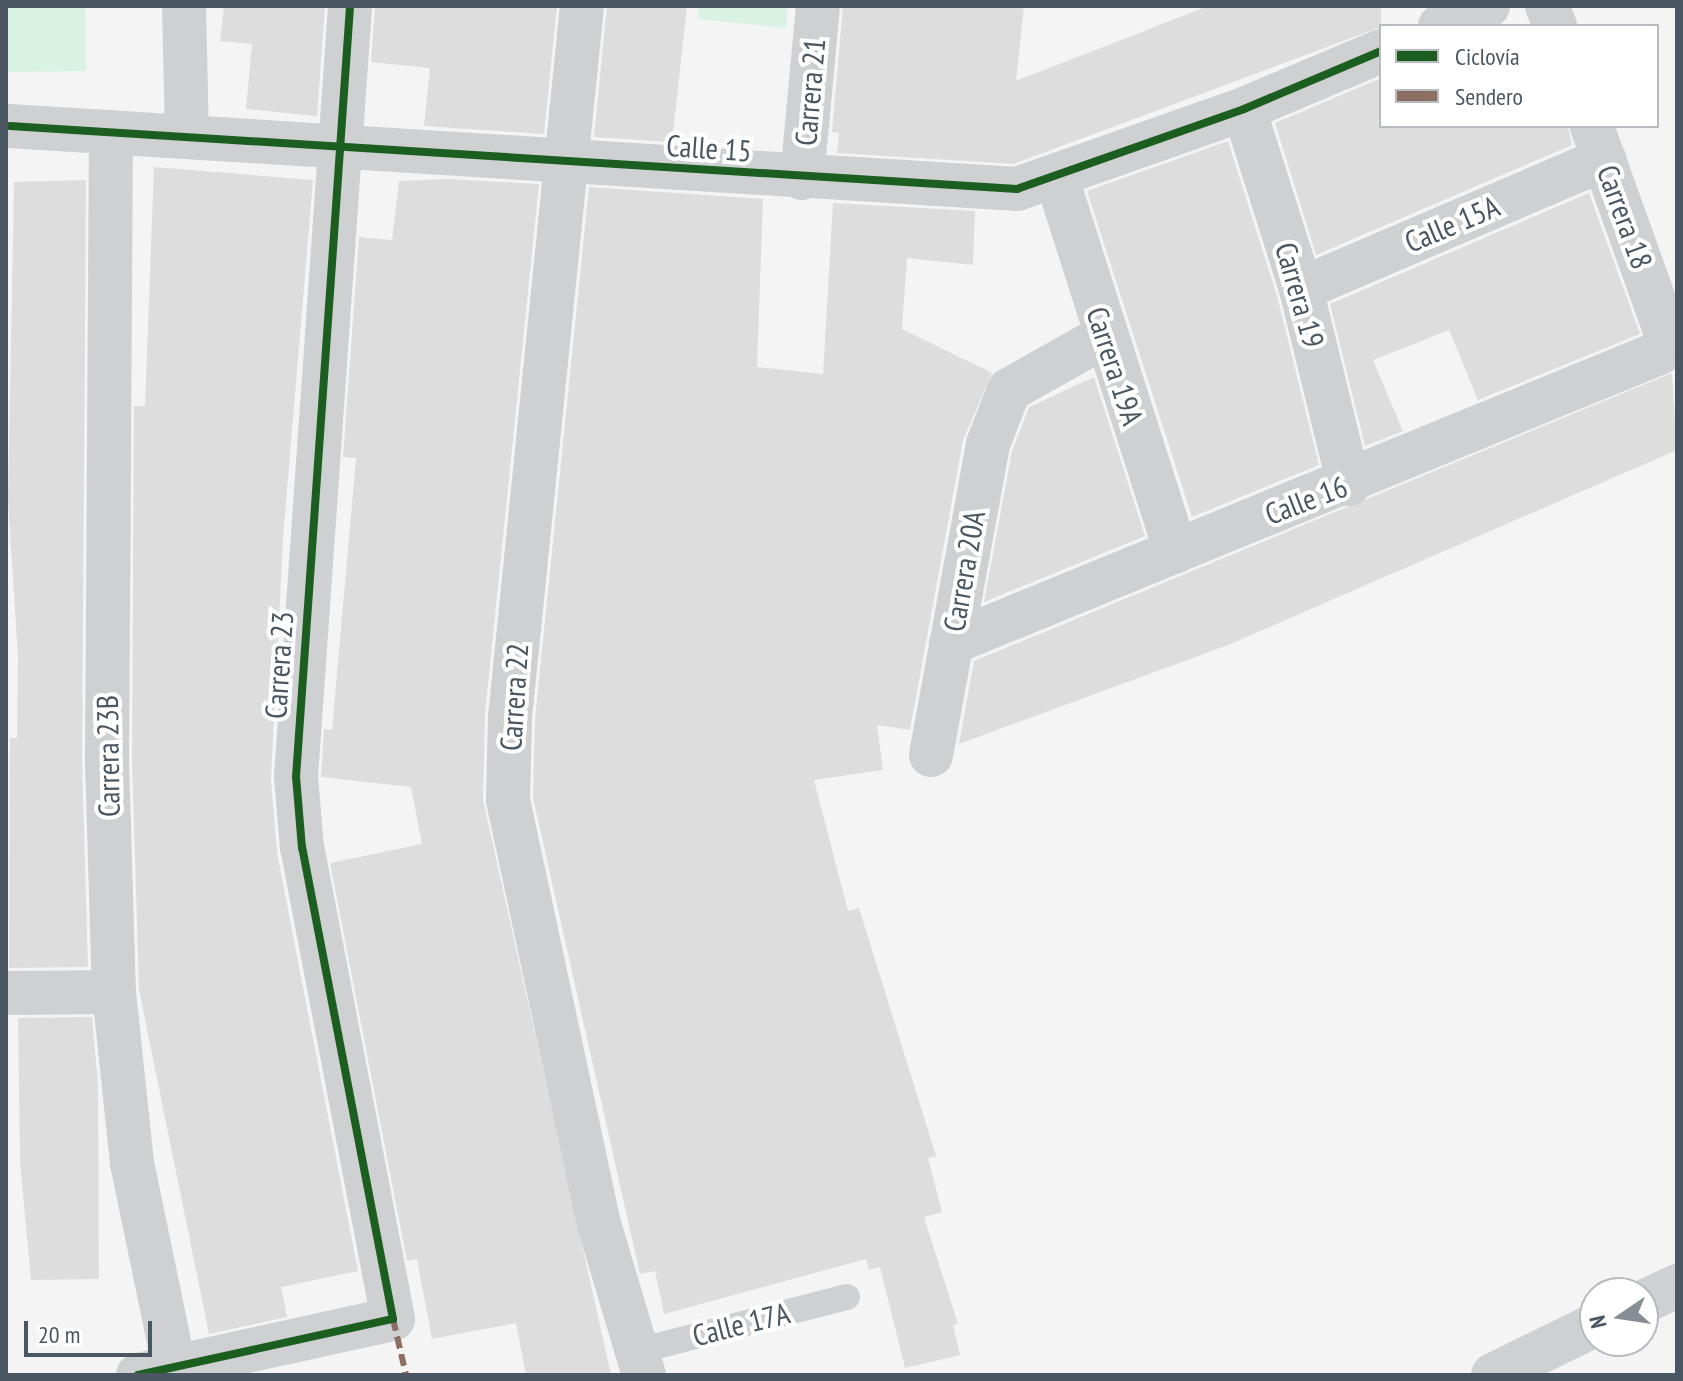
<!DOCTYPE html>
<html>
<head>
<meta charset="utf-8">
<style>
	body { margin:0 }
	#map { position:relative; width:1683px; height:1381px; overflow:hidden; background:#f4f4f4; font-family:"PT Sans Narrow",sans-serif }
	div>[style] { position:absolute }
	.green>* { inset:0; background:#d9f2e3 }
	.building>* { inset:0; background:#ddddde }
	.service>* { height:26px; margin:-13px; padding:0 13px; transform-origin:13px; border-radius:13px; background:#ced0d2 }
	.minor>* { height:44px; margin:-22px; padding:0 22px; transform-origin:22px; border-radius:22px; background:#ced0d2 }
	.quiet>* { height:6px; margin-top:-3px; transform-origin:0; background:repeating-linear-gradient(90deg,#8d6e63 0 12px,transparent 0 18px) }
	.cycleway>* { height:8px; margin:-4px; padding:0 4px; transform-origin:4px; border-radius:4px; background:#1b5e20 }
	span { translate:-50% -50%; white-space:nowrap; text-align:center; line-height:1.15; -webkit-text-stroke:8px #fff; paint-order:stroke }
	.street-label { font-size:30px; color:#4a5661 }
	.frame { position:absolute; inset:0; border:8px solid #4a5661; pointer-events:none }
	.legend { position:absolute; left:1379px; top:24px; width:280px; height:104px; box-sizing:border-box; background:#fff; border:2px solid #b7bbc0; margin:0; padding:10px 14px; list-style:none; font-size:24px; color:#4a5661 }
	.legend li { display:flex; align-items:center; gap:16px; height:40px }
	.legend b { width:40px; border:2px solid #b7bbc0 }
	.north { position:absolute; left:1579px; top:1277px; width:80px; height:80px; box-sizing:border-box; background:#fff; border:2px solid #b7bbc0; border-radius:50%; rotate:257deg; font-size:22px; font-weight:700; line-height:32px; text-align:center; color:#4a5661 }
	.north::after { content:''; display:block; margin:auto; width:28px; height:36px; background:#868d94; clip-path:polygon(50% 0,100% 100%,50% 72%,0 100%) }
	.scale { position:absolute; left:24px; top:1321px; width:128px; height:36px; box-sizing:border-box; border:4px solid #4a5661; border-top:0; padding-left:10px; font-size:24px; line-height:28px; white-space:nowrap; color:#4a5661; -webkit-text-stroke:6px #fff; paint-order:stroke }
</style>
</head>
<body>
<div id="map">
	<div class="green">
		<i style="clip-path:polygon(6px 6px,85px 6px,86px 71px,6px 72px)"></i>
		<i style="clip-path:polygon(699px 6px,788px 6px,786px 28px,698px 19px)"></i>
	</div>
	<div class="building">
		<i style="clip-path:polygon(224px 6px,325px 6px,317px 116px,246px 109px,252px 44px,220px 41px)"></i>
		<i style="clip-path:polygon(375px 6px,557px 6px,544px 134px,424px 126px,430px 68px,371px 62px)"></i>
		<i style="clip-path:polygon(607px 6px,687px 6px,672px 142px,594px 137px)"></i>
		<i style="clip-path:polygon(843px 6px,1024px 6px,1016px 81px,1208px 6px,1381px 6px,1381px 27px,1013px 164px,837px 153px,839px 133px,832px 132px)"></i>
		<i style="clip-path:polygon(1381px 78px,1381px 126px,1568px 126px,1572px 145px,1316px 255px,1275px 123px)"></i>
		<i style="clip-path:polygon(1228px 141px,1277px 296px,1319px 465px,1192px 517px,1087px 191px)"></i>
		<i style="clip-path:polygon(154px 167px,313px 180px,283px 538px,271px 779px,277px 853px,358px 1271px,281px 1287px,287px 1317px,209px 1334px,139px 990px,132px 760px,134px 406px,145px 406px)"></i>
		<i style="clip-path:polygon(449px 179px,539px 184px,485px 714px,483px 800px,611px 1375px,526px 1375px,516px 1323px,432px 1339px,417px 1259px,407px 1261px,330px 863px,422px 844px,411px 787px,321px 777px,324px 729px,332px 730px,356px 458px,343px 457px,359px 237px,392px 240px,399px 181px)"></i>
		<i style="clip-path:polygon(86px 180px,82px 760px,88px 967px,9px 968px,10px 738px,17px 738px,18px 657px,8px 500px,14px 182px)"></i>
		<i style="clip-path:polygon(589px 187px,763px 199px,757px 367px,823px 374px,833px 203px,975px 211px,973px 265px,907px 258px,902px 329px,992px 373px,963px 440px,910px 730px,877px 725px,883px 770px,814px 780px,848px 911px,859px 908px,936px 1156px,928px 1158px,942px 1212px,924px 1217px,958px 1324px,953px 1325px,960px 1355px,905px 1368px,880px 1267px,869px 1270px,866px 1259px,664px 1314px,655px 1271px,640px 1274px,533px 798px,535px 719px)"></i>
		<i style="clip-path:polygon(1589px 193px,1640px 334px,1478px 400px,1449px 330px,1373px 360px,1403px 431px,1365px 446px,1330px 304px)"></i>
		<i style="clip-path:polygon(1672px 373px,1677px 450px,1228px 645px,959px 744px,974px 661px)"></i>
		<i style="clip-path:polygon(1094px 377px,1145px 536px,984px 602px,1012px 451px,1029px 407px)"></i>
		<i style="clip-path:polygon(92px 1017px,98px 1084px,99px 1279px,31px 1280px,20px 1161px,18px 1018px)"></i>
	</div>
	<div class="service">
		<i style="left:634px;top:1352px;width:220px;rotate:-14.5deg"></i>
	</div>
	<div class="minor">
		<i style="left:184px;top:6px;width:131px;rotate:88.7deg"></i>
		<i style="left:582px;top:6px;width:715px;rotate:95.78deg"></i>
		<i style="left:510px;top:717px;width:83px;rotate:91.4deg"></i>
		<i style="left:508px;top:800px;width:434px;rotate:77.9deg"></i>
		<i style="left:599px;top:1224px;width:158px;rotate:73.4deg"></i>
		<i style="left:1547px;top:6px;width:22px;rotate:68deg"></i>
		<i style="left:1440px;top:26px;width:52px;rotate:-22.6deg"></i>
		<i style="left:1244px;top:109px;width:189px;rotate:72.4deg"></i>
		<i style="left:1301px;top:289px;width:201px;rotate:76.2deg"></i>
		<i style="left:10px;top:126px;width:1009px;rotate:3.58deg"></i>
		<i style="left:1017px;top:189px;width:241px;rotate:-19.4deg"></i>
		<i style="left:1244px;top:109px;width:149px;rotate:-22.9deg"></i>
		<i style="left:111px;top:132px;width:628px;rotate:90.36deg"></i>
		<i style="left:107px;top:760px;width:232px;rotate:88.3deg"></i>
		<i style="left:114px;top:992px;width:172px;rotate:84deg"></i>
		<i style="left:132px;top:1163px;width:217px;rotate:78.3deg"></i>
		<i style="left:802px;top:178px;width:173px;rotate:-84.7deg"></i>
		<i style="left:1057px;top:179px;width:391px;rotate:72.3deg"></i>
		<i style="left:1301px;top:289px;width:330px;rotate:-23.2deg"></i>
		<i style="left:951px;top:643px;width:765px;rotate:-22.27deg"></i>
		<i style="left:1659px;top:353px;width:19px;rotate:-65deg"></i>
		<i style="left:1667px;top:336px;width:223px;rotate:-109.7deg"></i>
		<i style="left:931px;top:755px;width:316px;rotate:-79.6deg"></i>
		<i style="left:988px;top:444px;width:58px;rotate:-68.7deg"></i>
		<i style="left:1009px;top:390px;width:110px;rotate:-29.4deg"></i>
		<i style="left:6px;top:993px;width:108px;rotate:-0.5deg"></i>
		<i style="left:1643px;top:1302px;width:38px;rotate:-25deg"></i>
		<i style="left:138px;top:1375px;width:261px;rotate:-12.4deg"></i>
		<i style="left:393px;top:1319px;width:480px;rotate:-100.9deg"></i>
		<i style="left:302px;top:848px;width:71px;rotate:-94.8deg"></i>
		<i style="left:296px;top:777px;width:773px;rotate:-85.99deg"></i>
		<i style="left:1493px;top:1375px;width:114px;rotate:-26.1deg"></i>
	</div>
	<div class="quiet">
		<i style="left:393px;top:1319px;width:57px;rotate:76.9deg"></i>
	</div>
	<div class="cycleway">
		<i style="left:10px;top:126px;width:1009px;rotate:3.58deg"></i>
		<i style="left:1017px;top:189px;width:241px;rotate:-19.4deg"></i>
		<i style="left:1244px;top:109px;width:149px;rotate:-22.9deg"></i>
		<i style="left:138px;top:1375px;width:261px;rotate:-12.4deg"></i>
		<i style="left:393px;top:1319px;width:480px;rotate:-100.9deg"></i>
		<i style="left:302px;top:848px;width:71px;rotate:-94.8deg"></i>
		<i style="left:296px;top:777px;width:773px;rotate:-85.99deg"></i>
	</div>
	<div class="street-label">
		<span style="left:810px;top:92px;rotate:-85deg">Carrera 21</span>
		<span style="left:709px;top:148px;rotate:4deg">Calle 15</span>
		<span style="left:1625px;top:217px;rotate:70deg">Carrera 18</span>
		<span style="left:1452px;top:224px;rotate:-23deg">Calle 15A</span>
		<span style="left:1300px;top:295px;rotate:74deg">Carrera 19</span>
		<span style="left:1115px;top:366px;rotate:72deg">Carrera 19A</span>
		<span style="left:1306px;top:500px;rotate:-21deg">Calle 16</span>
		<span style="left:964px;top:571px;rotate:-80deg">Carrera 20A</span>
		<span style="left:279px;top:665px;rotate:-86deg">Carrera 23</span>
		<span style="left:514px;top:697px;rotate:-86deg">Carrera 22</span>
		<span style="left:108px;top:756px;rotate:-91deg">Carrera 23B</span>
		<span style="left:741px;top:1324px;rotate:-14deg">Calle 17A</span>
	</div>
	<div class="frame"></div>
	<ul class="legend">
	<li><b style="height:10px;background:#1b5e20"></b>Ciclovía</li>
	<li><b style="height:10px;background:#8d6e63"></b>Sendero</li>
	</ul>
	<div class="north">N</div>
	<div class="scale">20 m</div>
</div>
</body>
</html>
